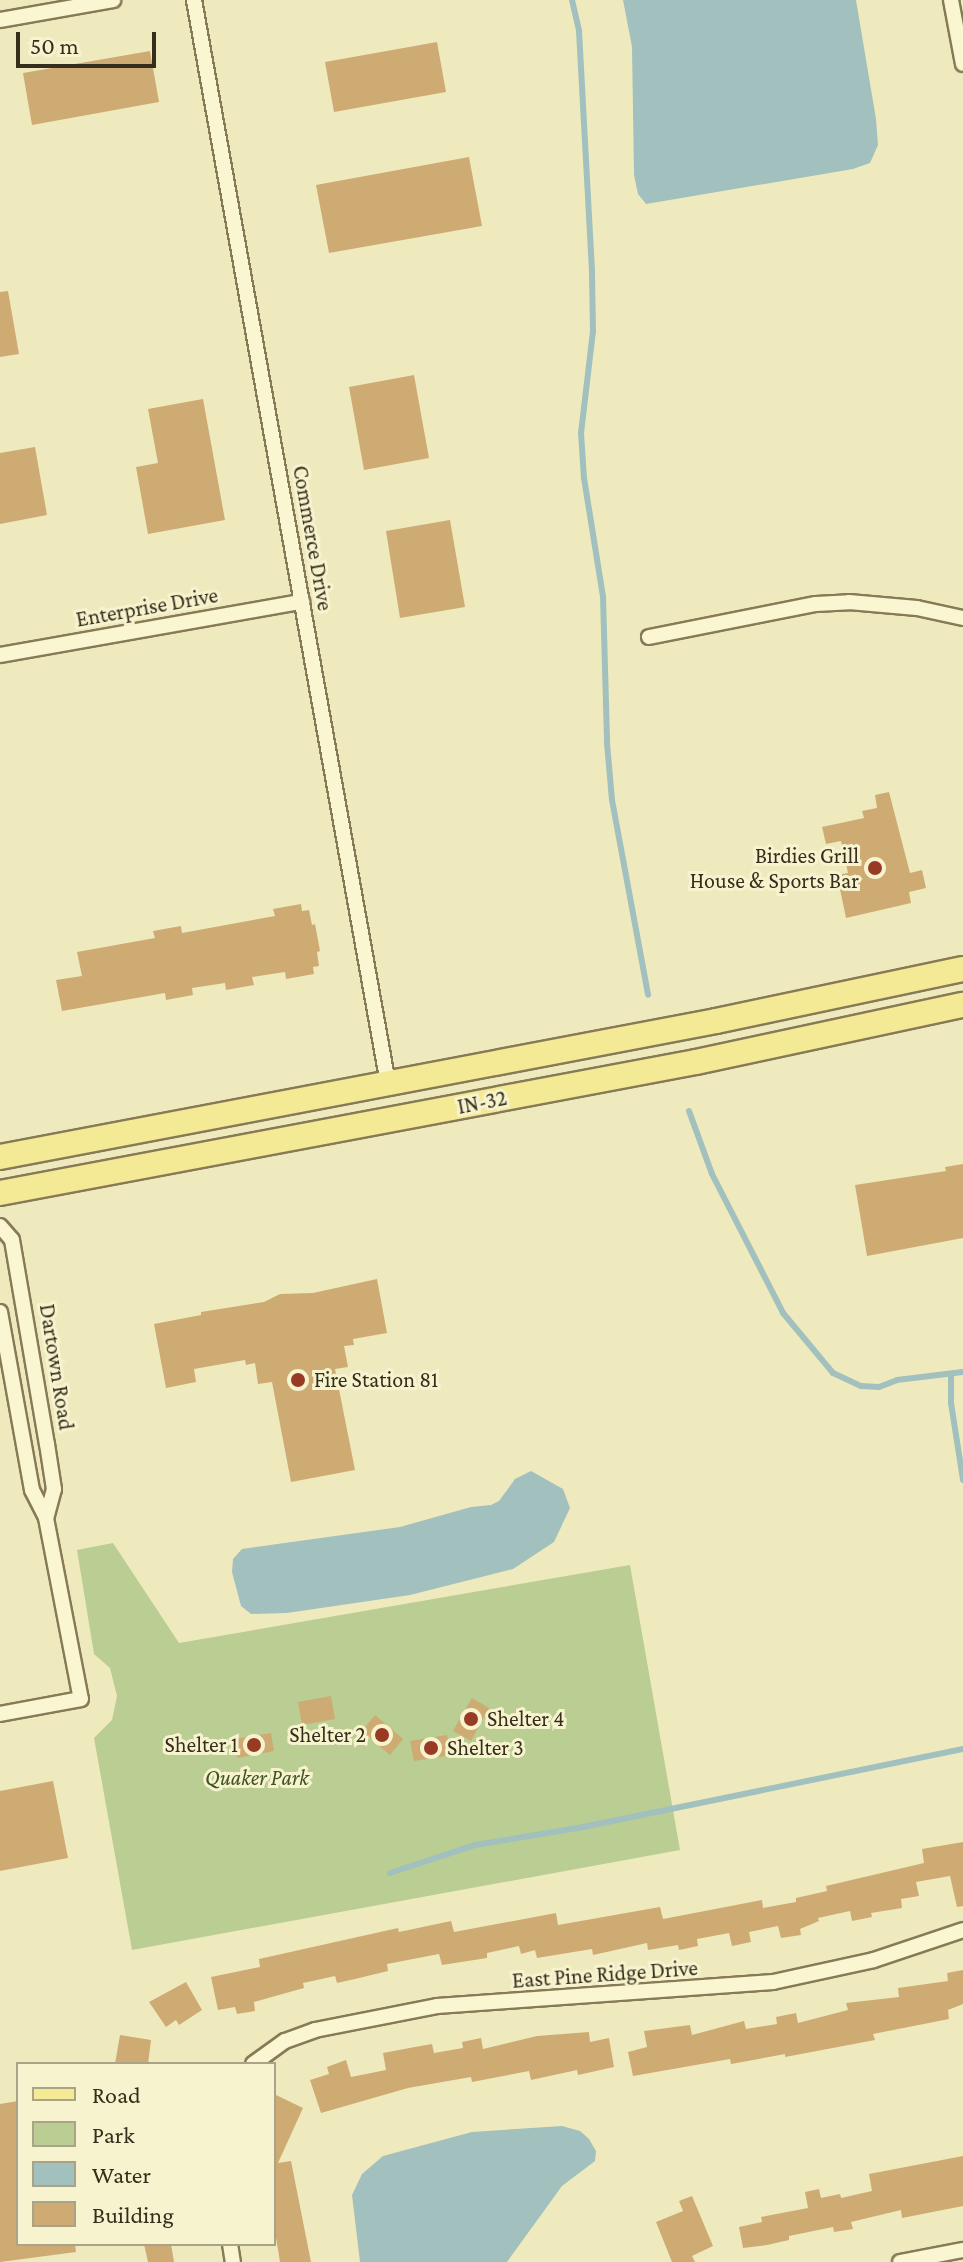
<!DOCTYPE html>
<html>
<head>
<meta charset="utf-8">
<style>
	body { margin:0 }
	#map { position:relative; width:963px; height:2262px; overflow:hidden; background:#efeabe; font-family:"Crimson Pro",serif }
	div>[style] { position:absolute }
	.green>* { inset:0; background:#bacd92 }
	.water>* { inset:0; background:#a2c0bd }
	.stream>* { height:6px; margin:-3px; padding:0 3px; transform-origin:3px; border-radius:3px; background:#a2c0bd }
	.building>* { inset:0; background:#ceab73 }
	.roads { filter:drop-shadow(2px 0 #877a56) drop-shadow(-2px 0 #877a56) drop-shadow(0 2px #877a56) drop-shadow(0 -2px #877a56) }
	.street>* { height:14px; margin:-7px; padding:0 7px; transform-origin:7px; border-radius:7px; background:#faf6d1 }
	.primary>* { height:24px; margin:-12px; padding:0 12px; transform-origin:12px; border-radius:12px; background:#f4e994 }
	.dots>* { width:22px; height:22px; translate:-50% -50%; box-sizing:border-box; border:4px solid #f6f3ce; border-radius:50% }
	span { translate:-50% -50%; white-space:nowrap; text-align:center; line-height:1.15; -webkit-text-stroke:6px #f6f3ce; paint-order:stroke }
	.street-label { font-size:22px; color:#362e1c }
	.poi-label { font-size:22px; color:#362e1c }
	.right { translate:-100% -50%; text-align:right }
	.left { translate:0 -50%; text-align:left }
	.park-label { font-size:22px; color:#3d5321; font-style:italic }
	.legend { position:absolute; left:16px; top:2062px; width:260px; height:184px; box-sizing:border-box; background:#f6f3ce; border:2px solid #a9a487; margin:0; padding:10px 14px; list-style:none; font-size:24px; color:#362e1c }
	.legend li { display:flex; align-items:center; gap:16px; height:40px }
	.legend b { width:40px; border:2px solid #a9a487 }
	.scale { position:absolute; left:16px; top:32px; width:140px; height:36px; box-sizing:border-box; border:4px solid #362e1c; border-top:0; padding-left:10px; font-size:24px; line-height:28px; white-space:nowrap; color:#362e1c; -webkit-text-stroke:6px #f6f3ce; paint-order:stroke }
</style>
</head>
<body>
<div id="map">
	<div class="green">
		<i style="clip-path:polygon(113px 1543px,179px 1643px,630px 1565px,680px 1850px,132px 1950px,94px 1738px,112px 1720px,117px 1696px,110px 1668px,94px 1654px,77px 1550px)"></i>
	</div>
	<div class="water">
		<i style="clip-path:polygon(623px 0,856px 0,876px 119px,878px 145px,870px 163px,853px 169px,646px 204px,638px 194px,634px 175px,632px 47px)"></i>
		<i style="clip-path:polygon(531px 1471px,563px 1489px,570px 1508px,554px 1542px,513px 1569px,410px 1595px,287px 1613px,251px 1614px,241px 1606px,232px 1572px,233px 1559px,242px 1549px,400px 1527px,471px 1507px,491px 1505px,499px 1501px,515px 1479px)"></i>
		<i style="clip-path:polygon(562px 2126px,580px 2131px,589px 2139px,596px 2151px,595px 2161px,562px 2186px,507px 2262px,360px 2262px,352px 2195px,362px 2174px,383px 2156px,472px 2132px)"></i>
	</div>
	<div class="stream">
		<i style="left:572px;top:0;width:32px;rotate:77deg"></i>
		<i style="left:579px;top:31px;width:243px;rotate:86.9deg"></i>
		<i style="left:592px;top:274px;width:57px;rotate:89deg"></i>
		<i style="left:593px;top:331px;width:103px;rotate:96.7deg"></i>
		<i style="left:581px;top:433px;width:45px;rotate:86.2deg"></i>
		<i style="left:584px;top:478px;width:120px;rotate:80.9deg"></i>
		<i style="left:603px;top:596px;width:147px;rotate:88.4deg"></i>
		<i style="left:607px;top:743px;width:57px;rotate:85deg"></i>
		<i style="left:612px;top:800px;width:198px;rotate:79.5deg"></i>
		<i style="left:689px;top:1111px;width:67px;rotate:69.9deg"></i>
		<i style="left:712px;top:1174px;width:156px;rotate:62.9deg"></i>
		<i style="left:783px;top:1313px;width:78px;rotate:50.2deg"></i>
		<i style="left:833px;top:1373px;width:31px;rotate:25deg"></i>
		<i style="left:861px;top:1386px;width:18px;rotate:3deg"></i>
		<i style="left:879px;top:1387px;width:19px;rotate:-21deg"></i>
		<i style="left:897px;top:1380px;width:66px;rotate:-6.9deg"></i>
		<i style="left:951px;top:1375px;width:28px;rotate:90deg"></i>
		<i style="left:951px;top:1403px;width:78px;rotate:81.1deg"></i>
		<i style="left:390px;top:1873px;width:89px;rotate:-18.2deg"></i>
		<i style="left:475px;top:1845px;width:104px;rotate:-9.4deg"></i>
		<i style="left:578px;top:1828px;width:393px;rotate:-11.6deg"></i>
	</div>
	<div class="building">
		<i style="clip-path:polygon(437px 42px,446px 92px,334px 112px,325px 62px)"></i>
		<i style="clip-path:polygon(150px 51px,159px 102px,32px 125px,23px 73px)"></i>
		<i style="clip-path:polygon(469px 157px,482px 226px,329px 253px,316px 185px)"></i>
		<i style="clip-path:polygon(8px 291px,19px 354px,0 357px,0 292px)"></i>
		<i style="clip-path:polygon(414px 375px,429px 458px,364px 470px,349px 387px)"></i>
		<i style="clip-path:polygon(203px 399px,225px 520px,148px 534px,136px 467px,158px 463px,148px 409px)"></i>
		<i style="clip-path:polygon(35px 447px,47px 515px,0 524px,0 453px)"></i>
		<i style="clip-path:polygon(450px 520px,465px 607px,400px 618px,386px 531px)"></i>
		<i style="clip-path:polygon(889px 792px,910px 873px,922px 870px,926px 888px,909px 892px,911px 903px,846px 918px,837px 875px,848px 873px,841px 841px,826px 844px,822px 827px,864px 818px,862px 811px,877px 808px,875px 795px)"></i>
		<i style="clip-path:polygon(301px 904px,302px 911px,309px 910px,312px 925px,315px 924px,320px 951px,317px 952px,319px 966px,313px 967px,314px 974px,286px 979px,285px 972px,252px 977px,254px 985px,226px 990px,225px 983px,192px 988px,193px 995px,166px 1000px,165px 993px,62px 1011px,56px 980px,82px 976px,77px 952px,155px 938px,153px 931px,181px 926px,182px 933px,275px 916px,273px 909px)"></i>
		<i style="clip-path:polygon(963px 1164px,963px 1238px,867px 1256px,855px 1185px,946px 1171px,945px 1167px)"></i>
		<i style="clip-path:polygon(377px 1279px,387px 1333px,353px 1339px,354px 1345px,344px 1346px,348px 1367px,335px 1369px,355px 1470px,291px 1482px,272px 1382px,258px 1384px,255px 1363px,246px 1365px,245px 1360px,194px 1369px,196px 1382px,166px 1388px,154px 1324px,201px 1315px,201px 1312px,264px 1302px,280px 1294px,313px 1293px)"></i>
		<i style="clip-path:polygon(331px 1696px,335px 1719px,302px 1725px,298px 1702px)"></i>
		<i style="clip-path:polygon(472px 1698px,489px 1708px,471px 1741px,453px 1731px)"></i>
		<i style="clip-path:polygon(375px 1715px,403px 1739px,390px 1755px,362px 1731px)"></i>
		<i style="clip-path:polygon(271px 1733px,274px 1751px,238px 1758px,235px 1739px)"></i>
		<i style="clip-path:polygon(447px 1735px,451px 1755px,414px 1761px,410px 1741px)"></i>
		<i style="clip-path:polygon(53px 1781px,68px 1858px,0 1871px,0 1791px)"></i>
		<i style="clip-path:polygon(963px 1842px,963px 1906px,957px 1907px,950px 1876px,916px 1882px,919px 1896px,901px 1899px,902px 1908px,871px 1913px,872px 1917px,852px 1921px,850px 1911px,818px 1918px,819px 1921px,800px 1929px,801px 1935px,781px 1938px,778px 1926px,749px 1932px,751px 1942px,732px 1946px,729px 1933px,697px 1939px,698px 1946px,679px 1950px,678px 1945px,648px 1950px,647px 1943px,593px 1955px,592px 1949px,537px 1958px,535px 1950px,521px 1954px,519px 1946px,487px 1953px,487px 1958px,442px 1965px,439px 1954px,387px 1964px,388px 1971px,355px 1979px,337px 1983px,335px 1976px,303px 1983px,304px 1988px,254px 2002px,255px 2011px,237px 2014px,235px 2007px,218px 2010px,211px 1977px,260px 1967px,259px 1959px,398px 1928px,399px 1932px,451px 1921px,454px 1932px,556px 1913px,558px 1925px,660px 1907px,663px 1919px,762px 1900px,763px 1908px,796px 1902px,796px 1898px,827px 1891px,826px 1886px,924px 1863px,922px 1849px)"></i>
		<i style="clip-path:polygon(963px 1970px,963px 2004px,948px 2010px,949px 2019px,873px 2034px,875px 2040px,785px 2057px,785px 2054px,731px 2064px,730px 2059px,633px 2076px,628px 2052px,647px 2047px,644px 2031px,690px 2025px,692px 2035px,744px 2021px,746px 2029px,777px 2024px,776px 2017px,796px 2013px,798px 2023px,848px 2010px,846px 2003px,899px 1997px,898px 1988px,948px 1981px,947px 1973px)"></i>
		<i style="clip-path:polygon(186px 1982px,202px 2010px,179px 2025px,176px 2020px,166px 2027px,149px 2002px)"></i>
		<i style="clip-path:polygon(589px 2032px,590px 2042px,609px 2038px,614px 2067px,578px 2075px,577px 2070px,531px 2080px,529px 2071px,472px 2082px,471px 2077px,408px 2088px,321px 2113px,310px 2080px,329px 2074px,327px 2067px,346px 2060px,351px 2077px,386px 2070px,383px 2053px,415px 2047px,432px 2044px,434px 2053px,463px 2048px,462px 2042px,481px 2038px,483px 2049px,537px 2036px)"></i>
		<i style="clip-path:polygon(120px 2035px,151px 2040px,148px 2064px,115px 2064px)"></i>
		<i style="clip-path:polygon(274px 2094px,303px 2108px,278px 2163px,291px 2161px,311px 2262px,280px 2262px,274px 2225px)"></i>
		<i style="clip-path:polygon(18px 2101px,18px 2244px,75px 2244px,76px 2252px,0 2262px,0 2104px)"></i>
		<i style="clip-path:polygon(963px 2156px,963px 2206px,902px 2218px,901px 2210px,851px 2222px,853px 2229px,834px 2232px,833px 2227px,789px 2236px,789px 2240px,767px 2245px,743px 2248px,739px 2227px,762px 2222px,761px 2217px,808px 2208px,805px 2192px,819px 2189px,821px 2198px,840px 2194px,841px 2198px,872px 2191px,869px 2174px)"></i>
		<i style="clip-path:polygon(692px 2196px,713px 2246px,692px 2256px,695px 2262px,672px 2262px,656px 2222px,683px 2211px,679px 2201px)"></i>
		<i style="clip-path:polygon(144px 2244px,171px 2244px,174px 2262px,148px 2262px)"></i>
	</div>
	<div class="roads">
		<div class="street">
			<i style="left:194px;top:0;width:1101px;rotate:79.85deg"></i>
			<i style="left:951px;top:0;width:65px;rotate:79.4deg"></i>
			<i style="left:0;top:20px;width:115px;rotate:-10deg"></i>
			<i style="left:649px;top:637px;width:170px;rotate:-11.2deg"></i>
			<i style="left:816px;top:604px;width:33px;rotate:-3deg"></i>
			<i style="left:849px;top:602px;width:68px;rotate:5deg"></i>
			<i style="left:917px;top:608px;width:47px;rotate:12.3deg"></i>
			<i style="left:0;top:655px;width:307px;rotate:-10deg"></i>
			<i style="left:0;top:1226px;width:18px;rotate:49deg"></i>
			<i style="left:12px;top:1240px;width:207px;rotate:80.3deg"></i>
			<i style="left:47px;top:1444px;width:46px;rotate:81.2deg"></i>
			<i style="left:54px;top:1489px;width:30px;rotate:105deg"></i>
			<i style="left:0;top:1312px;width:181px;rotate:79.8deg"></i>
			<i style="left:32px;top:1490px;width:31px;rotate:63deg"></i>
			<i style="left:46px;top:1518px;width:184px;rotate:79.1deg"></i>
			<i style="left:81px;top:1699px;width:82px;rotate:169.5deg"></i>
			<i style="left:253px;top:2064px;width:39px;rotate:-36deg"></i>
			<i style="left:285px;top:2041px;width:32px;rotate:-20deg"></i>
			<i style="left:315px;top:2030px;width:124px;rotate:-11.1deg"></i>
			<i style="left:437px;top:2006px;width:337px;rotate:-4.1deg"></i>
			<i style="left:773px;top:1982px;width:103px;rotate:-12.3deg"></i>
			<i style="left:874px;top:1960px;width:94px;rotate:-18.6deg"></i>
			<i style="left:230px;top:2244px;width:18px;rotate:81deg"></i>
			<i style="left:900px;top:2262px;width:64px;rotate:-10.8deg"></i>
		</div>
		<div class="primary">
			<i style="left:0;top:1157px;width:729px;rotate:-10.75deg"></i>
			<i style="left:716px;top:1021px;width:252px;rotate:-11.9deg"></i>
			<i style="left:0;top:1193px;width:708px;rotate:-10.66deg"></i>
			<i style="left:696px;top:1062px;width:273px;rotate:-12.1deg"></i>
		</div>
	</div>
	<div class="dots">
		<i style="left:875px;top:868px;background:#983b25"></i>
		<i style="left:298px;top:1380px;background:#983b25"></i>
		<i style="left:471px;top:1719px;background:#983b25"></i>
		<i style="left:382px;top:1735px;background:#983b25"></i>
		<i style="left:254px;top:1745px;background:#983b25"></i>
		<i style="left:431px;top:1748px;background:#983b25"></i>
	</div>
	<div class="street-label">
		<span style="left:313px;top:538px;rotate:80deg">Commerce Drive</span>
		<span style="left:147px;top:607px;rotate:-10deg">Enterprise Drive</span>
		<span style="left:482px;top:1102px;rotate:-11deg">IN-32</span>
		<span style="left:57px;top:1367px;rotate:81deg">Dartown Road</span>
		<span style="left:605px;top:1974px;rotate:-4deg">East Pine Ridge Drive</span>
	</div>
	<div class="poi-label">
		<span class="right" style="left:859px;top:868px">Birdies Grill<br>House &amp; Sports Bar</span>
		<span class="left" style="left:314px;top:1380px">Fire Station 81</span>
		<span class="left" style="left:487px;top:1719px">Shelter 4</span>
		<span class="right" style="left:366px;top:1735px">Shelter 2</span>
		<span class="right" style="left:238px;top:1745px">Shelter 1</span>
		<span class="left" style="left:447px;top:1748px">Shelter 3</span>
	</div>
	<div class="park-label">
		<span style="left:257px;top:1778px">Quaker Park</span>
	</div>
	<ul class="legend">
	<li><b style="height:10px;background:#f4e994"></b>Road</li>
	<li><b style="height:22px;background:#bacd92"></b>Park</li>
	<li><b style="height:22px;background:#a2c0bd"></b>Water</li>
	<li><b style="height:22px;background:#ceab73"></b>Building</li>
	</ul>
	<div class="scale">50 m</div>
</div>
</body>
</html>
